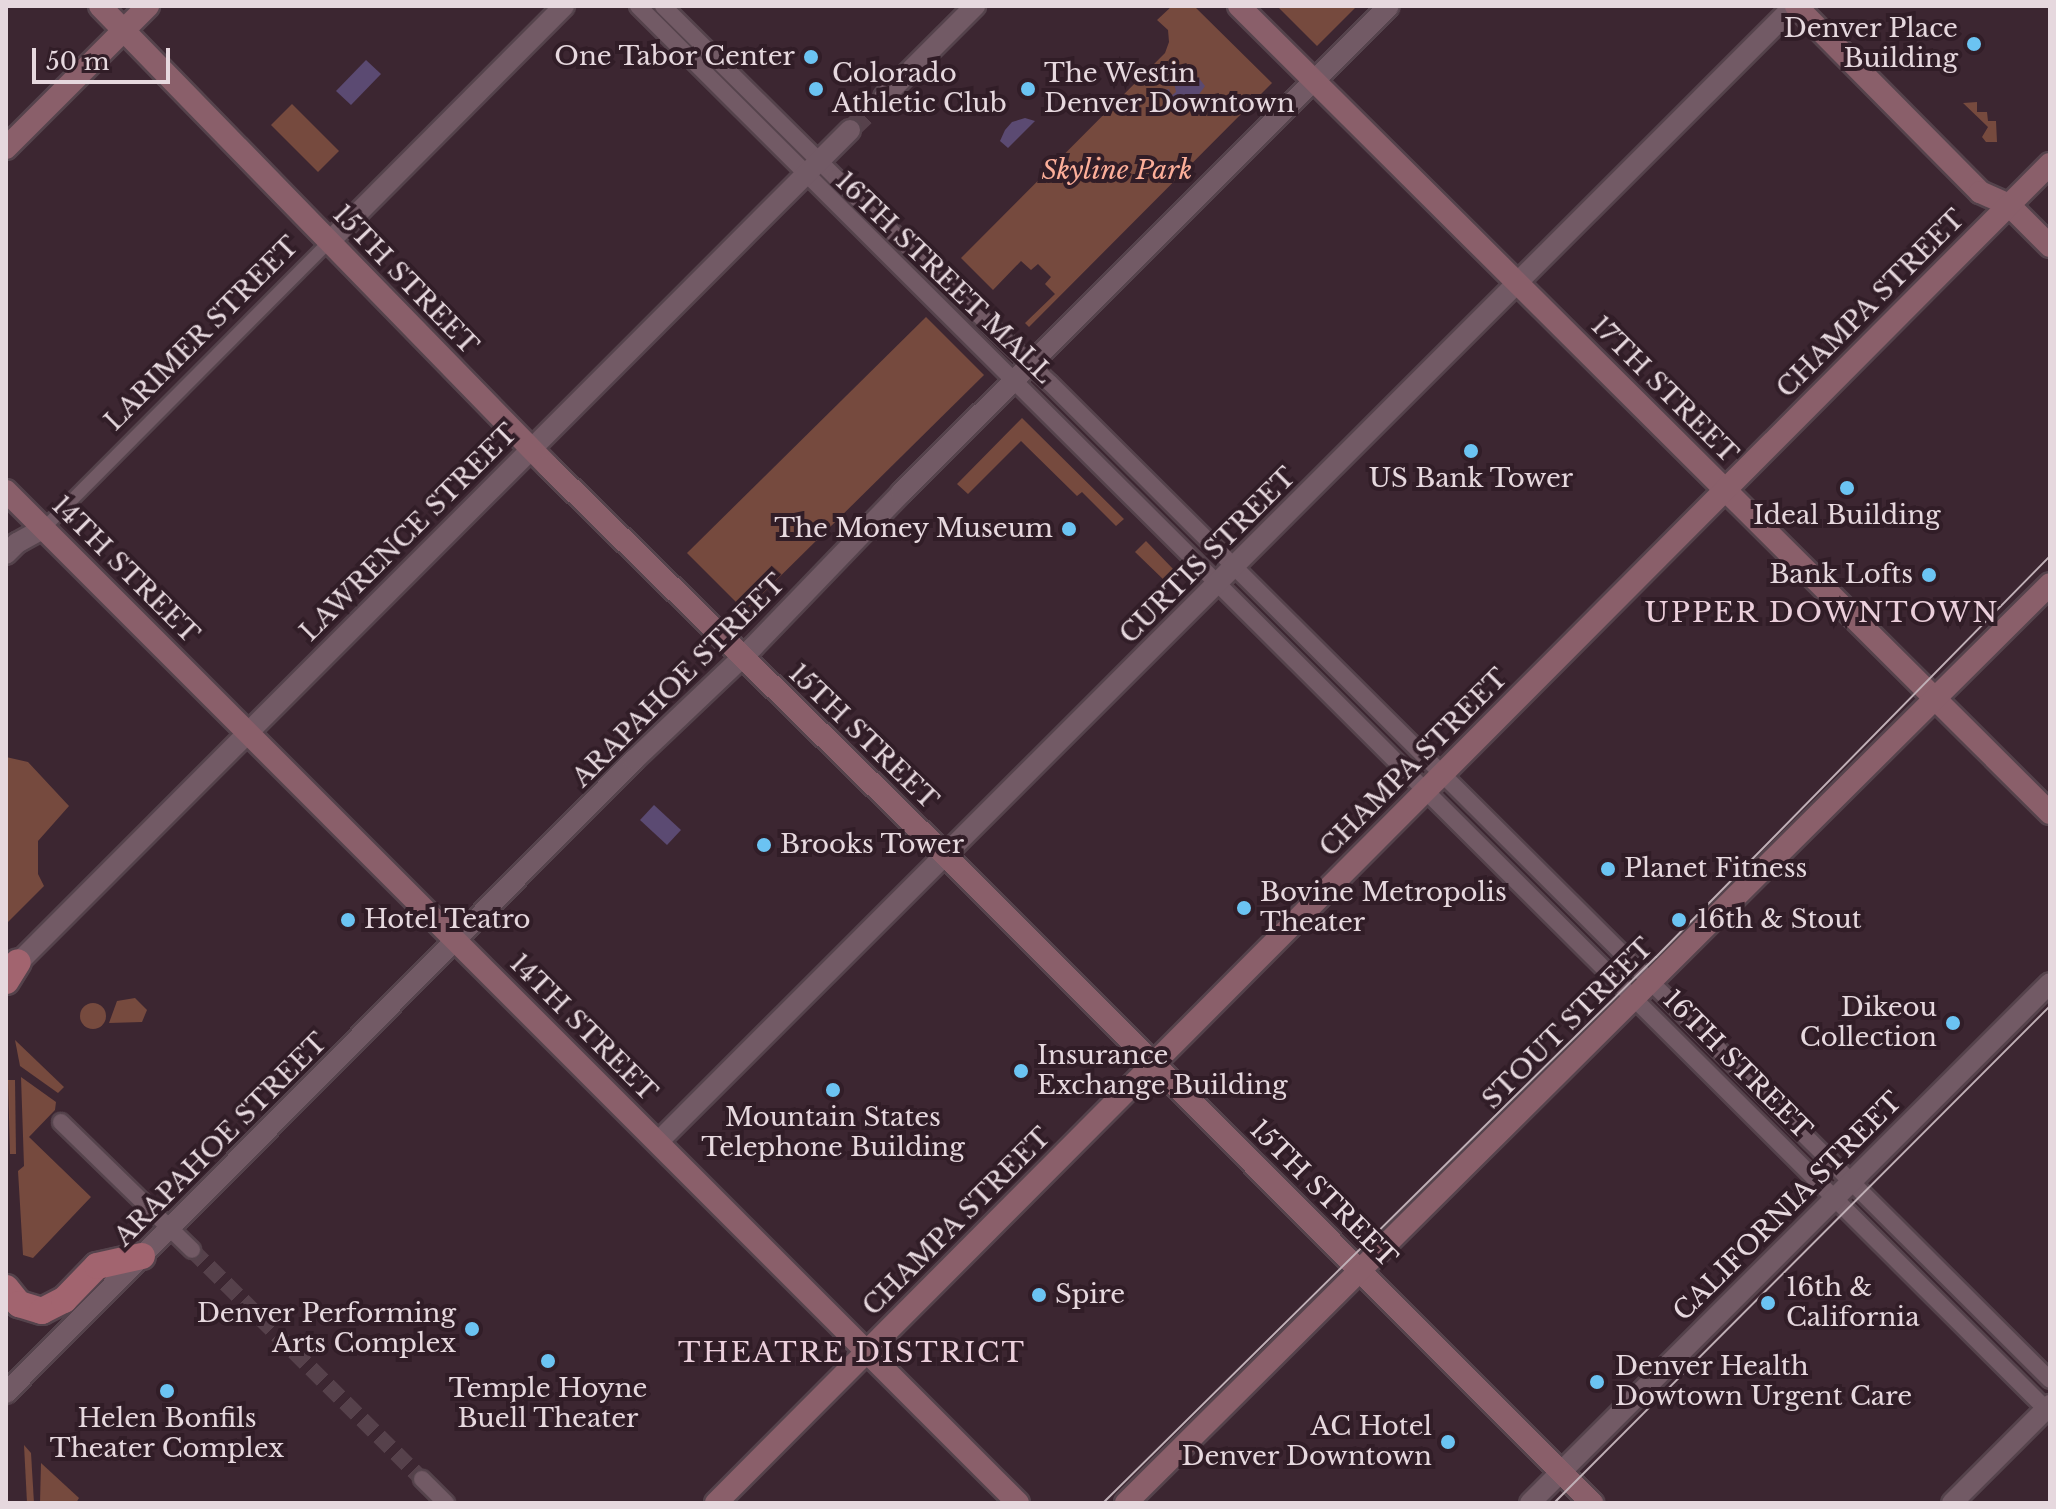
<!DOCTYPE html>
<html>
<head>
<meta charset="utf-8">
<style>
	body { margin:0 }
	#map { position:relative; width:2056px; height:1509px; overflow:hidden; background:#3c2631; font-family:"Libre Baskerville",serif }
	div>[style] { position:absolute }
	.green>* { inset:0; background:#764a3e }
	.round { border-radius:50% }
	.water>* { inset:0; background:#5b4a72 }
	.minor-tunnel>* { height:16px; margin-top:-8px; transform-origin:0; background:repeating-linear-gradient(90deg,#56414b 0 16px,transparent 0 24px) }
	.tertiary-tunnel>* { height:20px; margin-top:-10px; transform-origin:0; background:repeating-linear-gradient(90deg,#56414b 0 20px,transparent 0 30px) }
	.roads { filter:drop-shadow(2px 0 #55434c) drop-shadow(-2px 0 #55434c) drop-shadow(0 2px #55434c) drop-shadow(0 -2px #55434c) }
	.pedestrian>* { height:12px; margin:-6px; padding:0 6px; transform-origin:6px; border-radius:6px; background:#725a65 }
	.minor>* { height:16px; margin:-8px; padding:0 8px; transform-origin:8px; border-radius:8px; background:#725a65 }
	.tertiary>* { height:20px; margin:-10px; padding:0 10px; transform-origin:10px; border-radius:10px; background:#725a65 }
	.secondary>* { height:22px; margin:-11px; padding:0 11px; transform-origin:11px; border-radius:11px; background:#8a5f6a }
	.primary>* { height:26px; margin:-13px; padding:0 13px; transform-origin:13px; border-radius:13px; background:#a2646f }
	.tram>* { height:2px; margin:-1px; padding:0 1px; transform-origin:1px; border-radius:1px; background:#c0b0b7 }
	.dots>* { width:22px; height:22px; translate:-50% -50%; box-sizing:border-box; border:4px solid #311d27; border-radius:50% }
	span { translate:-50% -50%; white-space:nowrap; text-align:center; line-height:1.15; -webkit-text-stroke:8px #311d27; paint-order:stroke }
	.poi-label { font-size:26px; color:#e6d8de }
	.right { translate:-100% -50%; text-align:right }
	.left { translate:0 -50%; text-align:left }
	.park-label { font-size:26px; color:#fcae99; font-style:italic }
	.street-label { font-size:26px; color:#e6d8de }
	.neighbourhood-label { font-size:28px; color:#ebcfdb; letter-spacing:2px }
	.frame { position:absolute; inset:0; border:8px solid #e6d8de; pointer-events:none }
	.scale { position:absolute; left:32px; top:48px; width:138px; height:36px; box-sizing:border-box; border:4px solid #e6d8de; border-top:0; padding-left:10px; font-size:24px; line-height:28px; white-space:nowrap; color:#e6d8de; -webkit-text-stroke:6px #311d27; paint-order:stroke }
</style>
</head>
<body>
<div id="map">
	<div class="green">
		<i style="clip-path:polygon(1172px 6px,1194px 6px,1272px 83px,1029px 327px,1025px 323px,1055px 294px,1045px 284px,1051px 277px,1038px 264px,1031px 270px,1021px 261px,993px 290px,961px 258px,1165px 53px,1169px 42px,1168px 30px,1157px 20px)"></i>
		<i style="clip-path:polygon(1277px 6px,1357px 6px,1317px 46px)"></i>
		<i style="clip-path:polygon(1977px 102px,1977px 112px,1987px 112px,1988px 121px,1996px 121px,1997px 142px,1986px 142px,1982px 137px,1988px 127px,1963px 103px)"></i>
		<i style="clip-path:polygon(292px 104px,339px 151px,318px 172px,271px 125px)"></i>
		<i style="clip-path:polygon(926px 317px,984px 375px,745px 611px,687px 553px)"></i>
		<i style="clip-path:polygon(1022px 418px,1124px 519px,1116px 526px,1082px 492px,1077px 496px,1021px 441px,968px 494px,957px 484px)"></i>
		<i style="clip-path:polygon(1146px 541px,1176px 572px,1166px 582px,1135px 552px)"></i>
		<i style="clip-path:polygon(6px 757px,28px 762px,69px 806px,38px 841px,38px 874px,44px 886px,6px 924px)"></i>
		<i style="clip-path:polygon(135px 998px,147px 1010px,142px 1022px,109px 1023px,117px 1001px)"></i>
		<i class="round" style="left:80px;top:1003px;width:26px;height:26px"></i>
		<i style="clip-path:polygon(15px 1040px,64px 1087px,58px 1093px,20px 1066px)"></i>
		<i style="clip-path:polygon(21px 1077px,56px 1102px,55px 1110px,29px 1137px,91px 1197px,33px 1258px,23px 1255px,18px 1171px,24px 1166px)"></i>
		<i style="clip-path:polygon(8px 1080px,15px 1080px,16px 1154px,10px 1154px)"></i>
		<i style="clip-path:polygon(24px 1445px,31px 1453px,34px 1503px,27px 1503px)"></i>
		<i style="clip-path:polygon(41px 1463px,79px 1498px,76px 1503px,40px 1503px)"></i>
	</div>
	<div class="water">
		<i style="clip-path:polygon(366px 60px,381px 74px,351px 105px,336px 91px)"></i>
		<i style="clip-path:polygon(1187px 65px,1191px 70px,1187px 78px,1192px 83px,1198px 77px,1205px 86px,1188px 110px,1178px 110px,1171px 103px,1173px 98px,1160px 92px,1169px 89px,1171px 96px,1176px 92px,1174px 82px,1179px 75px,1175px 74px)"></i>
		<i style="clip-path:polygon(1025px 118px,1035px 121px,1008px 148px,1000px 141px,1005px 130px,1012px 122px)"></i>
		<i style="clip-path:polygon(654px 805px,681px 830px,667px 845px,640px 820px)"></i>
	</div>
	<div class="minor-tunnel">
		<i style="left:192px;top:1250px;width:325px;rotate:44.9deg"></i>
	</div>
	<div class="tertiary-tunnel">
		<i style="left:850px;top:130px;width:47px;rotate:-44.1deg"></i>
	</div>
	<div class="roads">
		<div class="pedestrian">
			<i style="left:44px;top:528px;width:404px;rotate:-45.1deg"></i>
		</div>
		<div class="minor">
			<i style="left:638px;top:6px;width:1993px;rotate:44.9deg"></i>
			<i style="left:663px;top:6px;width:244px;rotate:44.8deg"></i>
			<i style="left:836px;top:178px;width:296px;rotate:43.8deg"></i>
			<i style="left:1050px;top:383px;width:1412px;rotate:44.91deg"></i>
			<i style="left:61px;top:1122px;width:183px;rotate:44.3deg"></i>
			<i style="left:422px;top:1479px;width:34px;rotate:45deg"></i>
		</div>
		<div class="tertiary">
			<i style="left:884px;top:97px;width:129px;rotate:-45deg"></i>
			<i style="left:329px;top:242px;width:333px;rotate:-45.1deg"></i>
			<i style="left:6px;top:554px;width:16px;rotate:-45deg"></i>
			<i style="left:17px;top:543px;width:31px;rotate:-29deg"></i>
			<i style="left:9px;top:972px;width:1190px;rotate:-45.03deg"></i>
			<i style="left:658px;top:1142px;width:1607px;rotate:-45deg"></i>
			<i style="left:6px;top:1393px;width:892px;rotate:-45.23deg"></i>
			<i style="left:634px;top:760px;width:164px;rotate:-43.5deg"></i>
			<i style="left:753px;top:647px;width:214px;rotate:-46.1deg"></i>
			<i style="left:901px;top:493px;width:689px;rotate:-44.94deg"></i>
			<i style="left:1530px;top:1503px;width:735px;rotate:-45deg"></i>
			<i style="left:1952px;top:1503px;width:139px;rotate:-45deg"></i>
		</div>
		<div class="secondary">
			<i style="left:100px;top:6px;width:642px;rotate:45.76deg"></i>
			<i style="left:548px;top:466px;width:556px;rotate:44.42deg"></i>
			<i style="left:945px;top:855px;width:916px;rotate:45.04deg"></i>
			<i style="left:1239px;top:6px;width:1144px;rotate:44.86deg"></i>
			<i style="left:1796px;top:6px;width:262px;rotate:45.3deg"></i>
			<i style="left:1980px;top:192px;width:32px;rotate:24deg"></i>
			<i style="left:2009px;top:205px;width:58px;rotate:45deg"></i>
			<i style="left:6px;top:148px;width:201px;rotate:-45deg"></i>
			<i style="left:6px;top:491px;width:1431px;rotate:45deg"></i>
			<i style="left:716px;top:1503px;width:1890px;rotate:-45.11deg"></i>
			<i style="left:1126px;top:1503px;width:1303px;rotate:-44.84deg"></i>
		</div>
		<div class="primary">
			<i style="left:6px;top:981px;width:22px;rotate:-58deg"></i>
			<i style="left:6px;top:1288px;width:21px;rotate:51deg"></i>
			<i style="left:19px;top:1304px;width:24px;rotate:17deg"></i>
			<i style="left:42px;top:1311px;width:25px;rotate:-27deg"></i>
			<i style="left:64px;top:1300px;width:47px;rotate:-45.9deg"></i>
			<i style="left:97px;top:1266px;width:46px;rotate:-12.5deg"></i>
		</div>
	</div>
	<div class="tram">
		<i style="left:1103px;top:1503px;width:777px;rotate:-44.64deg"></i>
		<i style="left:1656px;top:957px;width:562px;rotate:-45.5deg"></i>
		<i style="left:1554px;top:1503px;width:702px;rotate:-45.06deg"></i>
	</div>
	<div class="dots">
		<i style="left:1974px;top:44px;background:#6bc3f2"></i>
		<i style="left:811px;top:57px;background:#6bc3f2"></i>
		<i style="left:816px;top:89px;background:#6bc3f2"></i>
		<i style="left:1028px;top:89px;background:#6bc3f2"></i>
		<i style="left:1471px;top:451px;background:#6bc3f2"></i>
		<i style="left:1847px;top:488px;background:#6bc3f2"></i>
		<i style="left:1069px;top:529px;background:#6bc3f2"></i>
		<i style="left:1929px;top:575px;background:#6bc3f2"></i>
		<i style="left:764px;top:845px;background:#6bc3f2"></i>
		<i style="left:1608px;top:869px;background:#6bc3f2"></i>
		<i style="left:1244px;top:908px;background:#6bc3f2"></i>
		<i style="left:348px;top:920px;background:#6bc3f2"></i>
		<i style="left:1679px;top:920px;background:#6bc3f2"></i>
		<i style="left:1953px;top:1023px;background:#6bc3f2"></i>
		<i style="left:1021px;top:1071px;background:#6bc3f2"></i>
		<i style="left:833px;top:1090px;background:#6bc3f2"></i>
		<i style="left:1039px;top:1295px;background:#6bc3f2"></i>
		<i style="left:1768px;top:1303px;background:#6bc3f2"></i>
		<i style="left:472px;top:1329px;background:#6bc3f2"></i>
		<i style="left:548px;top:1361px;background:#6bc3f2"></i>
		<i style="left:1597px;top:1382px;background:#6bc3f2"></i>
		<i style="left:167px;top:1391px;background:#6bc3f2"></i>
		<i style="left:1448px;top:1442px;background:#6bc3f2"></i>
	</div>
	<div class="poi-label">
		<span class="right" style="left:1958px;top:44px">Denver Place<br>Building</span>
		<span class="right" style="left:795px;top:57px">One Tabor Center</span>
		<span class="left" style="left:832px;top:89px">Colorado<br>Athletic Club</span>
		<span class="left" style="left:1044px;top:89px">The Westin<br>Denver Downtown</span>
		<span style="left:1471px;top:479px">US Bank Tower</span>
		<span style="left:1847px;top:516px">Ideal Building</span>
		<span class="right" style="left:1053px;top:529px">The Money Museum</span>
		<span class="right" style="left:1913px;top:575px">Bank Lofts</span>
		<span class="left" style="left:780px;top:845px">Brooks Tower</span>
		<span class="left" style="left:1624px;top:869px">Planet Fitness</span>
		<span class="left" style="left:1260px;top:908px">Bovine Metropolis<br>Theater</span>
		<span class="left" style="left:364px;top:920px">Hotel Teatro</span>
		<span class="left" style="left:1697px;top:920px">16th &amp; Stout</span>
		<span class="right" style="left:1937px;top:1023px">Dikeou<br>Collection</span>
		<span class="left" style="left:1037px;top:1071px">Insurance<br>Exchange Building</span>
		<span style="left:833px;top:1133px">Mountain States<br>Telephone Building</span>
		<span class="left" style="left:1786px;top:1303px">16th &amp;<br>California</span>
		<span class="left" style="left:1055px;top:1295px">Spire</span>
		<span class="right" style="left:456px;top:1329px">Denver Performing<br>Arts Complex</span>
		<span class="left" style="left:1615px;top:1382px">Denver Health<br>Dowtown Urgent Care</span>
		<span style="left:548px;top:1404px">Temple Hoyne<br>Buell Theater</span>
		<span style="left:167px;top:1434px">Helen Bonfils<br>Theater Complex</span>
		<span class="right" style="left:1432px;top:1442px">AC Hotel<br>Denver Downtown</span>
	</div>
	<div class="park-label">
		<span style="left:1117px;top:171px">Skyline Park</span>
	</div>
	<div class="street-label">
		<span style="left:944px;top:278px;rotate:44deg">16TH STREET MALL</span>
		<span style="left:405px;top:280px;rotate:46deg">15TH STREET</span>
		<span style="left:1871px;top:304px;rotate:-45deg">CHAMPA STREET</span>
		<span style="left:202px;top:334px;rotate:-45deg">LARIMER STREET</span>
		<span style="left:1664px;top:390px;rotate:45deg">17TH STREET</span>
		<span style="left:409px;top:533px;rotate:-45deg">LAWRENCE STREET</span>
		<span style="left:1208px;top:556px;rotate:-45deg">CURTIS STREET</span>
		<span style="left:125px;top:570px;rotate:45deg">14TH STREET</span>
		<span style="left:679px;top:681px;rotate:-45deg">ARAPAHOE STREET</span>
		<span style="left:863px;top:737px;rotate:44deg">15TH STREET</span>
		<span style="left:1414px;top:763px;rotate:-45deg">CHAMPA STREET</span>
		<span style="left:1568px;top:1024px;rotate:-45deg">STOUT STREET</span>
		<span style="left:583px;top:1028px;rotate:45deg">14TH STREET</span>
		<span style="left:1737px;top:1065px;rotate:45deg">16TH STREET</span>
		<span style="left:221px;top:1140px;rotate:-45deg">ARAPAHOE STREET</span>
		<span style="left:1323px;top:1194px;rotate:45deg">15TH STREET</span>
		<span style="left:1788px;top:1207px;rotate:-45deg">CALIFORNIA STREET</span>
		<span style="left:957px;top:1222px;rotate:-45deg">CHAMPA STREET</span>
	</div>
	<div class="neighbourhood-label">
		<span style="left:1822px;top:613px">UPPER DOWNTOWN</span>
		<span style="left:852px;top:1353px">THEATRE DISTRICT</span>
	</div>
	<div class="frame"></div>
	<div class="scale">50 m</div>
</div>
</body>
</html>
